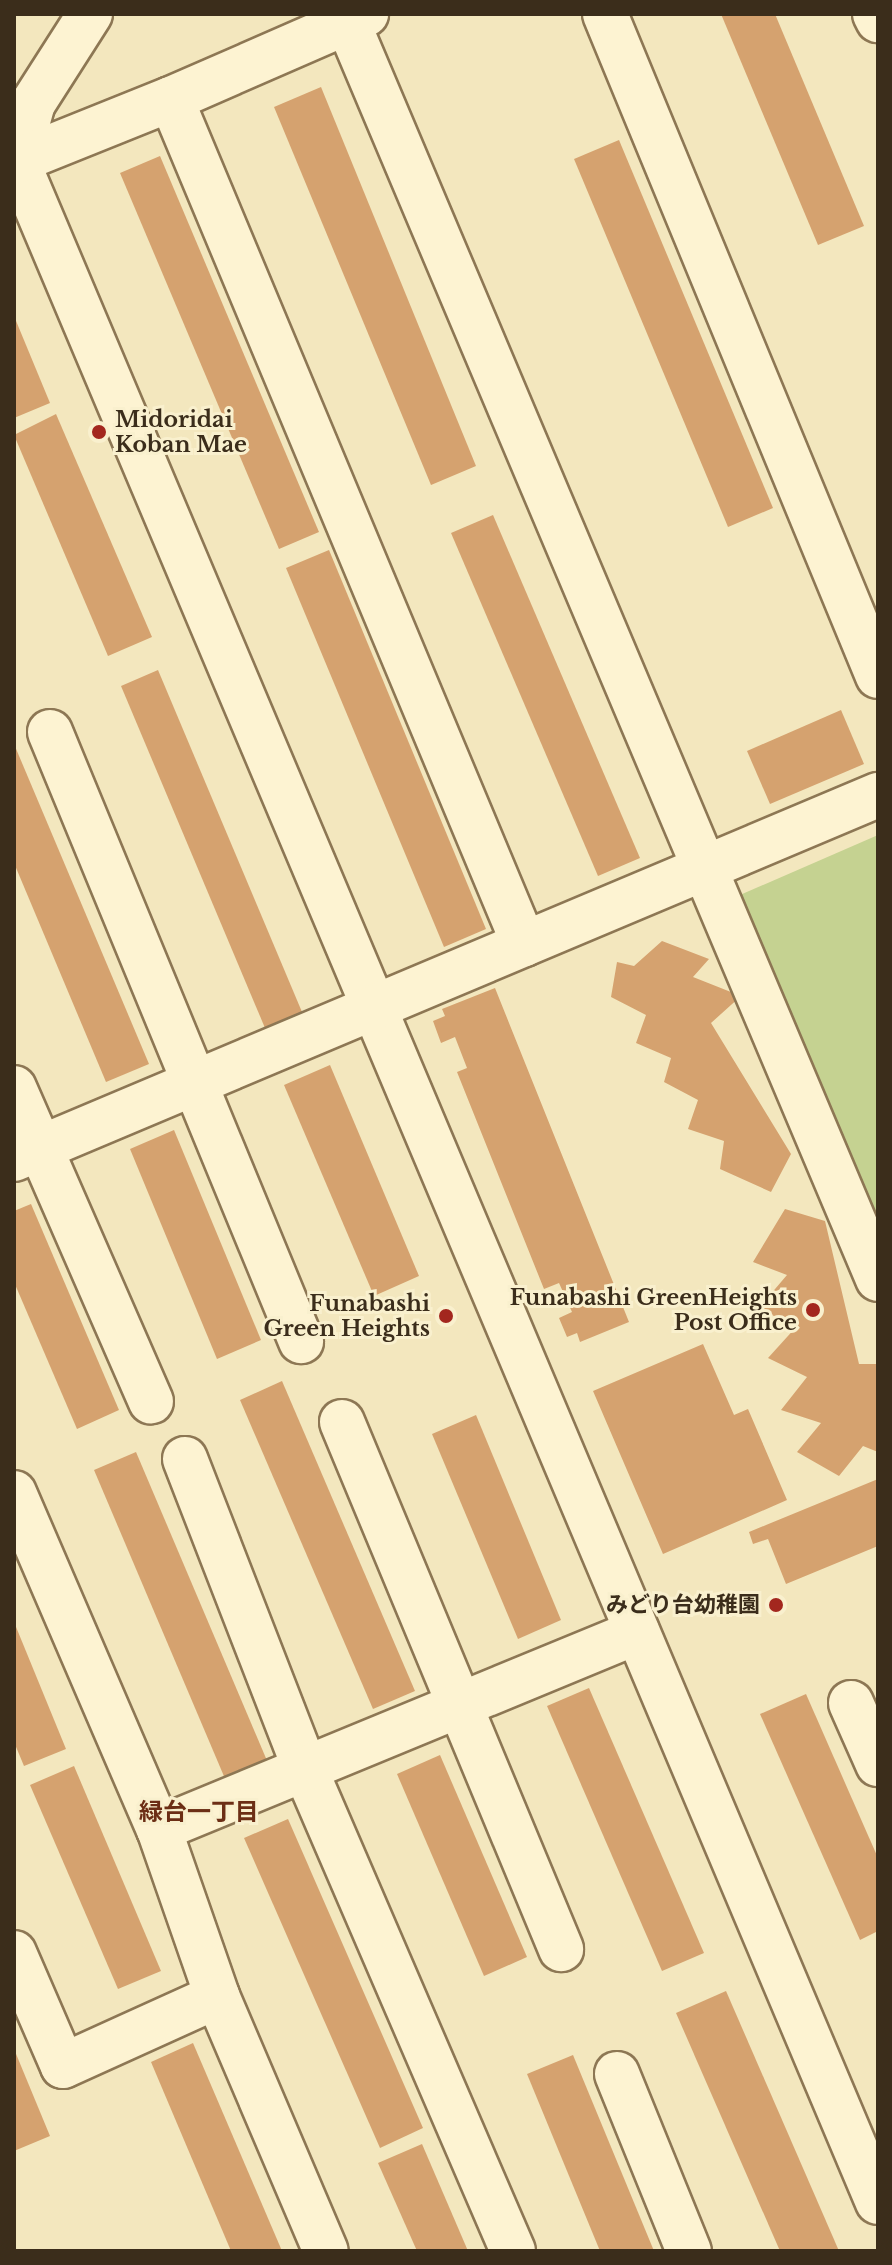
<!DOCTYPE html>
<html>
<head>
<meta charset="utf-8">
<style>
	body { margin:0 }
	#map { position:relative; width:892px; height:2265px; overflow:hidden; background:#f3e7be; font-family:"Libre Baskerville","Noto Sans JP",serif }
	div>[style] { position:absolute }
	.green>* { inset:0; background:#c5d291 }
	.building>* { inset:0; background:#d5a26f }
	.roads { filter:drop-shadow(2px 0 #8d7754) drop-shadow(-2px 0 #8d7754) drop-shadow(0 2px #8d7754) drop-shadow(0 -2px #8d7754) }
	.minor>* { height:44px; margin:-22px; padding:0 22px; transform-origin:22px; border-radius:22px; background:#fdf3d2 }
	.dots>* { width:22px; height:22px; translate:-50% -50%; box-sizing:border-box; border:4px solid #f9f0ce; border-radius:50% }
	span { translate:-50% -50%; white-space:nowrap; text-align:center; line-height:1.15; -webkit-text-stroke:6px #f9f0ce; paint-order:stroke }
	.poi-label { font-size:22px; color:#3b2d1b; font-weight:700 }
	.left { translate:0 -50%; text-align:left }
	.right { translate:-100% -50%; text-align:right }
	.neighbourhood-label { font-size:24px; color:#6c2e15; font-weight:700 }
	.frame { position:absolute; inset:0; border:16px solid #3b2d1b; pointer-events:none }
</style>
</head>
<body>
<div id="map">
	<div class="green">
		<i style="clip-path:polygon(878px 835px,878px 1236px,733px 898px)"></i>
	</div>
	<div class="building">
		<i style="clip-path:polygon(721px 14px,775px 14px,864px 226px,818px 245px)"></i>
		<i style="clip-path:polygon(321px 87px,476px 466px,431px 485px,274px 107px)"></i>
		<i style="clip-path:polygon(619px 140px,773px 508px,728px 527px,574px 159px)"></i>
		<i style="clip-path:polygon(160px 156px,319px 532px,279px 549px,120px 173px)"></i>
		<i style="clip-path:polygon(14px 316px,50px 403px,14px 418px)"></i>
		<i style="clip-path:polygon(56px 414px,152px 637px,108px 656px,14px 435px)"></i>
		<i style="clip-path:polygon(493px 515px,640px 858px,598px 876px,451px 533px)"></i>
		<i style="clip-path:polygon(329px 550px,486px 929px,444px 947px,286px 568px)"></i>
		<i style="clip-path:polygon(158px 670px,302px 1012px,265px 1028px,121px 686px)"></i>
		<i style="clip-path:polygon(841px 710px,864px 764px,770px 804px,747px 751px)"></i>
		<i style="clip-path:polygon(14px 744px,149px 1064px,106px 1082px,14px 863px)"></i>
		<i style="clip-path:polygon(662px 941px,709px 959px,693px 977px,741px 996px,711px 1023px,791px 1154px,771px 1192px,720px 1169px,724px 1141px,688px 1129px,698px 1100px,664px 1082px,671px 1058px,636px 1043px,646px 1015px,611px 997px,617px 962px,634px 966px)"></i>
		<i style="clip-path:polygon(495px 988px,629px 1322px,580px 1342px,577px 1333px,567px 1337px,559px 1318px,572px 1312px,559px 1283px,544px 1289px,457px 1072px,467px 1068px,455px 1037px,441px 1043px,433px 1021px,445px 1016px,442px 1009px)"></i>
		<i style="clip-path:polygon(330px 1065px,419px 1276px,374px 1296px,284px 1085px)"></i>
		<i style="clip-path:polygon(174px 1130px,261px 1340px,217px 1359px,130px 1149px)"></i>
		<i style="clip-path:polygon(31px 1204px,119px 1410px,77px 1429px,14px 1282px,14px 1211px)"></i>
		<i style="clip-path:polygon(785px 1209px,825px 1221px,859px 1364px,878px 1364px,878px 1452px,863px 1446px,839px 1476px,797px 1452px,821px 1423px,781px 1410px,807px 1377px,768px 1358px,797px 1326px,758px 1309px,787px 1275px,753px 1262px)"></i>
		<i style="clip-path:polygon(703px 1344px,734px 1415px,748px 1409px,787px 1500px,663px 1554px,593px 1391px)"></i>
		<i style="clip-path:polygon(282px 1381px,415px 1691px,373px 1709px,240px 1400px)"></i>
		<i style="clip-path:polygon(476px 1415px,561px 1620px,518px 1639px,432px 1434px)"></i>
		<i style="clip-path:polygon(136px 1452px,268px 1763px,226px 1781px,94px 1470px)"></i>
		<i style="clip-path:polygon(878px 1479px,878px 1546px,786px 1584px,768px 1539px,753px 1544px,749px 1532px)"></i>
		<i style="clip-path:polygon(14px 1622px,66px 1749px,24px 1766px,14px 1742px)"></i>
		<i style="clip-path:polygon(589px 1688px,704px 1953px,662px 1971px,547px 1706px)"></i>
		<i style="clip-path:polygon(806px 1694px,878px 1858px,878px 1931px,860px 1940px,760px 1714px)"></i>
		<i style="clip-path:polygon(440px 1755px,527px 1957px,484px 1976px,397px 1774px)"></i>
		<i style="clip-path:polygon(74px 1766px,161px 1971px,118px 1989px,30px 1785px)"></i>
		<i style="clip-path:polygon(288px 1819px,423px 2128px,380px 2148px,244px 1838px)"></i>
		<i style="clip-path:polygon(726px 1991px,839px 2251px,780px 2251px,676px 2013px)"></i>
		<i style="clip-path:polygon(193px 2043px,282px 2251px,231px 2251px,151px 2062px)"></i>
		<i style="clip-path:polygon(14px 2049px,50px 2136px,14px 2151px)"></i>
		<i style="clip-path:polygon(573px 2055px,654px 2251px,600px 2251px,527px 2074px)"></i>
		<i style="clip-path:polygon(422px 2144px,468px 2251px,417px 2251px,378px 2163px)"></i>
	</div>
	<div class="roads">
		<div class="minor">
			<i style="left:90px;top:14px;width:106px;rotate:122.6deg"></i>
			<i style="left:33px;top:103px;width:60px;rotate:105.4deg"></i>
			<i style="left:17px;top:161px;width:2215px;rotate:67.13deg"></i>
			<i style="left:344px;top:14px;width:1373px;rotate:67.11deg"></i>
			<i style="left:605px;top:14px;width:716px;rotate:67.59deg"></i>
			<i style="left:875px;top:14px;width:7px;rotate:63deg"></i>
			<i style="left:171px;top:99px;width:916px;rotate:67.33deg"></i>
			<i style="left:14px;top:162px;width:169px;rotate:-21.9deg"></i>
			<i style="left:171px;top:99px;width:213px;rotate:-23.6deg"></i>
			<i style="left:50px;top:732px;width:659px;rotate:67.6deg"></i>
			<i style="left:14px;top:1088px;width:342px;rotate:66.4deg"></i>
			<i style="left:14px;top:1159px;width:938px;rotate:-22.85deg"></i>
			<i style="left:342px;top:1422px;width:571px;rotate:67.43deg"></i>
			<i style="left:185px;top:1459px;width:332px;rotate:68.8deg"></i>
			<i style="left:305px;top:1769px;width:525px;rotate:66.66deg"></i>
			<i style="left:14px;top:1493px;width:366px;rotate:66.7deg"></i>
			<i style="left:159px;top:1829px;width:177px;rotate:70.8deg"></i>
			<i style="left:217px;top:1996px;width:277px;rotate:66.9deg"></i>
			<i style="left:851px;top:1703px;width:67px;rotate:66.1deg"></i>
			<i style="left:159px;top:1829px;width:517px;rotate:-22.4deg"></i>
			<i style="left:14px;top:1953px;width:123px;rotate:66.6deg"></i>
			<i style="left:63px;top:2066px;width:169px;rotate:-24.4deg"></i>
			<i style="left:617px;top:2074px;width:191px;rotate:67.9deg"></i>
		</div>
	</div>
	<div class="dots">
		<i style="left:99px;top:432px;background:#a3271e"></i>
		<i style="left:813px;top:1310px;background:#a3271e"></i>
		<i style="left:446px;top:1316px;background:#a3271e"></i>
		<i style="left:776px;top:1605px;background:#a3271e"></i>
	</div>
	<div class="poi-label">
		<span class="left" style="left:115px;top:432px">Midoridai<br>Koban Mae</span>
		<span class="right" style="left:797px;top:1310px">Funabashi GreenHeights<br>Post Office</span>
		<span class="right" style="left:430px;top:1316px">Funabashi<br>Green Heights</span>
		<span class="right" style="left:760px;top:1605px">みどり台幼稚園</span>
	</div>
	<div class="neighbourhood-label">
		<span style="left:199px;top:1812px">緑台一丁目</span>
	</div>
	<div class="frame"></div>
</div>
</body>
</html>
